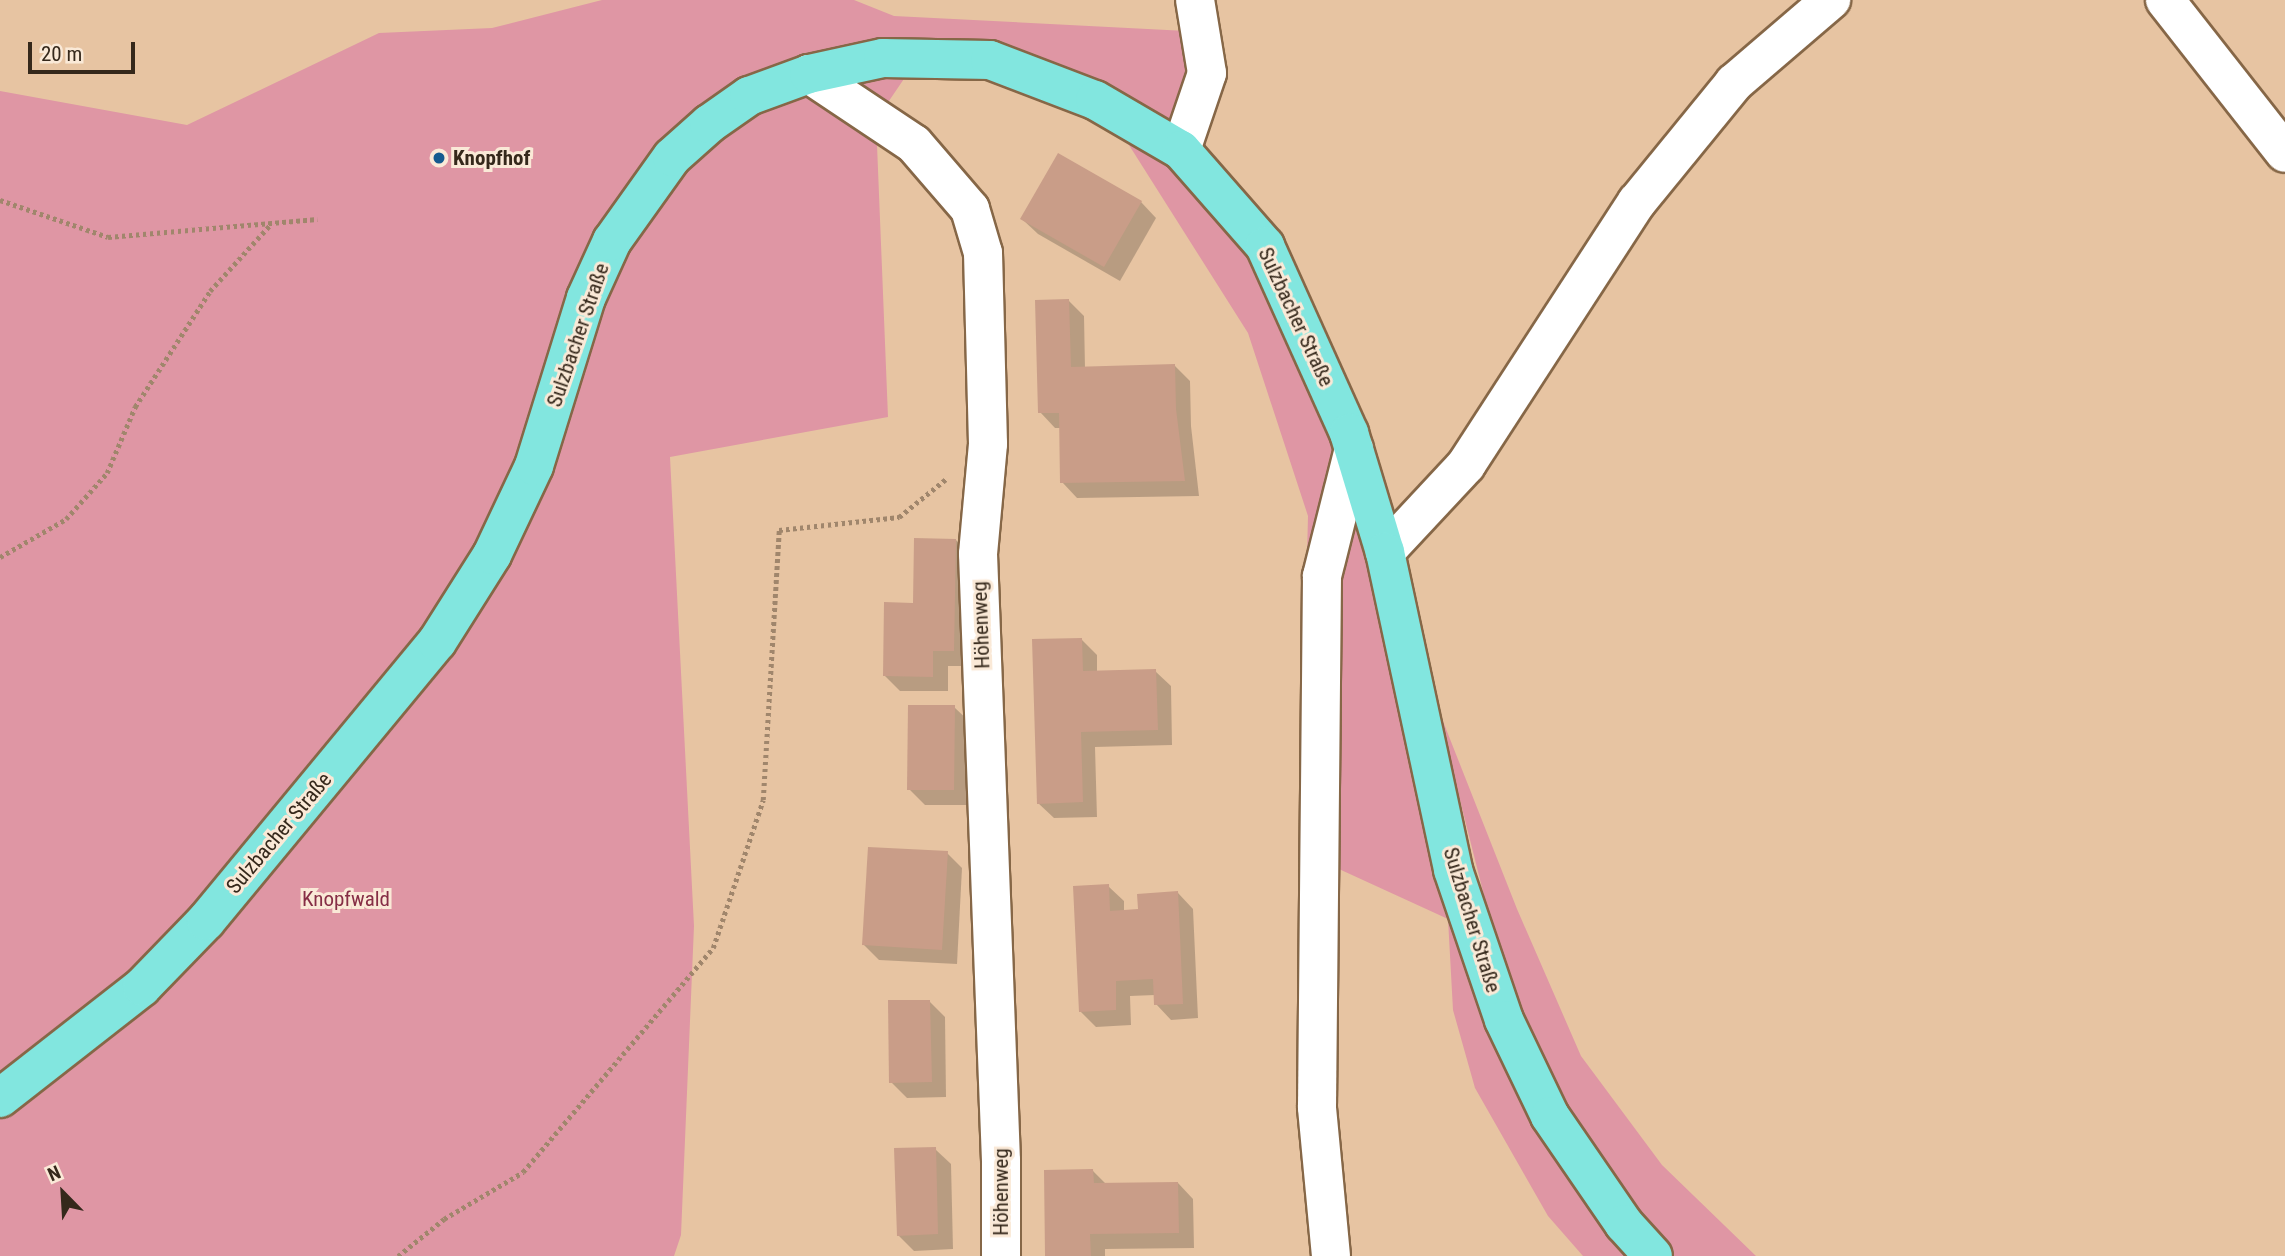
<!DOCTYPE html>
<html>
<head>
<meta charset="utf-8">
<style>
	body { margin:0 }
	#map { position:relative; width:2285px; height:1256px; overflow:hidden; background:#e7c4a2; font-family:"Roboto Condensed",sans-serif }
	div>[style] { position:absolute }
	.green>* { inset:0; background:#df96a4 }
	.shadow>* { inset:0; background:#0003 }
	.building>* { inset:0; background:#c99d88 }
	.path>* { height:4.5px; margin-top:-2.25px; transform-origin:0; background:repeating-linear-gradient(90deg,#a0866c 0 3.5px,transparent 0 7px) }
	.roads { filter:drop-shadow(2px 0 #866747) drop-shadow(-2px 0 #866747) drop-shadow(0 2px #866747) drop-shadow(0 -2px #866747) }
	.minor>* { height:38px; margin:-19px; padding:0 19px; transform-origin:19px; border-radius:19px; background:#fff }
	.major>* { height:38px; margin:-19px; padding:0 19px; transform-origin:19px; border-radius:19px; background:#82e6df }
	.dots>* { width:19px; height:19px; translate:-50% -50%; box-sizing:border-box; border:4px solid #fae9d7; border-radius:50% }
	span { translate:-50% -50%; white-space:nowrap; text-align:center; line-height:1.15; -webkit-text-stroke:6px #fae9d7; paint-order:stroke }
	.poi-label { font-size:21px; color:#35281b; font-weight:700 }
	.left { translate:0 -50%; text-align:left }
	.street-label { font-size:21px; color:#35281b }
	.park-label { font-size:21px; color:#862e46 }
	.north { position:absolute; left:28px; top:1158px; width:70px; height:70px; -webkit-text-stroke:5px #fae9d7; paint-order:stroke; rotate:336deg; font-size:19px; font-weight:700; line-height:28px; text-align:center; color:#35281b }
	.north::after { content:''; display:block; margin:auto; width:24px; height:32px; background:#35281b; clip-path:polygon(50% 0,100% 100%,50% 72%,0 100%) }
	.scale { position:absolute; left:28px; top:42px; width:107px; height:32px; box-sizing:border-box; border:4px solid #35281b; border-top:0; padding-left:9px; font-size:21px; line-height:24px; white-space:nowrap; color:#35281b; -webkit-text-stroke:5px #fae9d7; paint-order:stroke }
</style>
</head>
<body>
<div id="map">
	<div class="green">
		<i style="clip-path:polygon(602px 0,854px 0,894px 16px,1206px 32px,1206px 155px,1286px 261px,1333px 346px,1391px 500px,1435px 701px,1517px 909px,1581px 1056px,1662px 1165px,1756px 1256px,1673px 1256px,1623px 1197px,1574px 1128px,1537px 1052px,1499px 955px,1435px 701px,1407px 726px,1448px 919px,1522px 1105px,1600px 1221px,1633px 1256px,1583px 1256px,1548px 1216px,1475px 1088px,1453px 1010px,1448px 919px,1304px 853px,1303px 713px,1308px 516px,1248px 333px,1103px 104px,927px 45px,876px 120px,888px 417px,670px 457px,694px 926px,681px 1235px,674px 1256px,0 1256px,0 91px,187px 125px,379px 33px,492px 28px)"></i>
	</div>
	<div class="shadow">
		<i style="clip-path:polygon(1141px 202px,1156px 218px,1120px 281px,1038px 234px,1022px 219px)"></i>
		<i style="clip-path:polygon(1069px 301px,1084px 316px,1085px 368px,1175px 366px,1190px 381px,1191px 426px,1199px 496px,1077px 498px,1062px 482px,1061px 428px,1055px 428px,1040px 412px)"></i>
		<i style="clip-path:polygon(956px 540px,971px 556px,969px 666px,948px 666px,948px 691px,900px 691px,884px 675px,914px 604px)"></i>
		<i style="clip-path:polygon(1081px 639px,1097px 655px,1097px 672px,1155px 671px,1171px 686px,1172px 745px,1095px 747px,1097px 817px,1054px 818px,1038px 803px)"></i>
		<i style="clip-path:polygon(954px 707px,970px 722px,969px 805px,925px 805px,909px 789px)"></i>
		<i style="clip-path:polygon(947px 853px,962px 868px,957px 964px,879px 960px,864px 945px)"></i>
		<i style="clip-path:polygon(1108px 886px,1124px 901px,1124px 911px,1140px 910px,1178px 893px,1193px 909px,1198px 1018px,1171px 1020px,1156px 1004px,1155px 995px,1130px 996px,1131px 1025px,1096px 1027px,1080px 1011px)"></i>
		<i style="clip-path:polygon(930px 1002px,945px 1017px,946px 1097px,907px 1098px,891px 1082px)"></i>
		<i style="clip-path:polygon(935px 1149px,951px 1164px,953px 1249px,914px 1251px,898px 1235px)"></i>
		<i style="clip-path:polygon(1093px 1171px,1106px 1184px,1178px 1183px,1193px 1199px,1194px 1248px,1105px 1249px,1105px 1256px,1046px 1256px)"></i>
	</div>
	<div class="building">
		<i style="clip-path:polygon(1058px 153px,1142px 201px,1104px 267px,1020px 219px)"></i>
		<i style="clip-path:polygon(1069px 299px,1071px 367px,1175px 364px,1176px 409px,1185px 481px,1060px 483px,1059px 413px,1038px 413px,1035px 300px)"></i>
		<i style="clip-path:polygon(914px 538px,956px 539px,954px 651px,933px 651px,933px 677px,883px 676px,884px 602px,913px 603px)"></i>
		<i style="clip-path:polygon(1082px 638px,1083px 671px,1156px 669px,1158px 730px,1081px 732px,1083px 802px,1037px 804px,1032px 639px)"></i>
		<i style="clip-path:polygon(908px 705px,955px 705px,954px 790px,907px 790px)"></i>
		<i style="clip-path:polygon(868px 847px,948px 851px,942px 950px,862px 945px)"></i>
		<i style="clip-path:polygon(1109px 884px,1110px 911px,1138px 909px,1137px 894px,1178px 891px,1183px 1004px,1154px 1005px,1153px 979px,1116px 981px,1116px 1010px,1079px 1012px,1073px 886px)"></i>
		<i style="clip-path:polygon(888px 1000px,930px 1000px,932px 1082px,889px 1083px)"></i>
		<i style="clip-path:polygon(936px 1147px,938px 1234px,897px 1236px,894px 1148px)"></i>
		<i style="clip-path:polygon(1093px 1169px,1094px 1183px,1178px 1182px,1179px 1233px,1090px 1234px,1091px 1256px,1045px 1256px,1044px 1170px)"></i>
	</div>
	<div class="path">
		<i style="left:0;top:200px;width:114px;rotate:18.9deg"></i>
		<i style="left:108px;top:237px;width:210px;rotate:-4.9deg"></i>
		<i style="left:0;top:557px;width:76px;rotate:-29.9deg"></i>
		<i style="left:66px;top:519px;width:62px;rotate:-48.3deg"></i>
		<i style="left:107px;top:473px;width:72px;rotate:-67deg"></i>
		<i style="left:135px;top:407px;width:138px;rotate:-57.1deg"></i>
		<i style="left:210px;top:291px;width:91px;rotate:-47.7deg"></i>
		<i style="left:398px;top:1256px;width:59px;rotate:-38.8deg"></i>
		<i style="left:444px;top:1219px;width:92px;rotate:-30.7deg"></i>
		<i style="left:523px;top:1172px;width:294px;rotate:-49.7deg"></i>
		<i style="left:713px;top:948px;width:156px;rotate:-71.3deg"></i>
		<i style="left:763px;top:800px;width:270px;rotate:-86.6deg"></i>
		<i style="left:779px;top:530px;width:121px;rotate:-6.2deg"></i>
		<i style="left:899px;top:517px;width:60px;rotate:-39deg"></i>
	</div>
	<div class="roads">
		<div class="minor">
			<i style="left:2165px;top:0;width:194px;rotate:51.9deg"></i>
			<i style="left:809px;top:74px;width:126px;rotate:33.7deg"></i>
			<i style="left:914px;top:144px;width:86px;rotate:49.3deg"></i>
			<i style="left:970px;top:209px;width:46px;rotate:73.5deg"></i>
			<i style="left:983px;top:253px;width:191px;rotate:88.5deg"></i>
			<i style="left:988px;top:444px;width:110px;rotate:95.2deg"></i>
			<i style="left:978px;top:554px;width:607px;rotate:87.83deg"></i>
			<i style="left:1001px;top:1161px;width:95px;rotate:90deg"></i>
			<i style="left:1181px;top:150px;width:81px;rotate:-71.3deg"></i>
			<i style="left:1207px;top:73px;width:74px;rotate:-99.3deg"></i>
			<i style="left:1385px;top:552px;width:119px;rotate:-47deg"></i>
			<i style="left:1466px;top:465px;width:314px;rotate:-57deg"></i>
			<i style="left:1637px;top:202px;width:154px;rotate:-50.8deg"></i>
			<i style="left:1734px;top:83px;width:128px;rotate:-40.6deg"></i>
			<i style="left:1331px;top:1256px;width:150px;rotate:-95.4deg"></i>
			<i style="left:1317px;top:1107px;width:531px;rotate:-89.46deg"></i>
			<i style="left:1322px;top:576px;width:131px;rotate:-75.9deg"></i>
		</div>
		<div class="major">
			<i style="left:0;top:1098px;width:180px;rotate:-38deg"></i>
			<i style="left:142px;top:987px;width:92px;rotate:-45.9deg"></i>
			<i style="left:206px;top:921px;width:362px;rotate:-50.4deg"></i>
			<i style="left:437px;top:642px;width:103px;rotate:-57.7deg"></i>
			<i style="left:492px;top:555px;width:98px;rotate:-64.7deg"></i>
			<i style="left:534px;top:466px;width:176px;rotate:-72.8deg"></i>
			<i style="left:586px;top:298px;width:63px;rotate:-65.5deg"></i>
			<i style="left:612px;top:241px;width:103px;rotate:-54.5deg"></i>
			<i style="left:672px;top:157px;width:50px;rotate:-41.7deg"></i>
			<i style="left:709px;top:124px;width:49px;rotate:-35deg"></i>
			<i style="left:749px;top:96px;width:64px;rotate:-20.1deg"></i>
			<i style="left:809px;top:74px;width:76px;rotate:-12.2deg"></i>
			<i style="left:883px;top:58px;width:107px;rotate:1.1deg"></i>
			<i style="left:990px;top:60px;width:112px;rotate:20.9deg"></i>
			<i style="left:1095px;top:100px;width:99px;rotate:30.2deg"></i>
			<i style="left:1181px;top:150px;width:128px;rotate:48.8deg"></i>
			<i style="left:1265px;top:246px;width:205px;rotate:65.8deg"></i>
			<i style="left:1349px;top:433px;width:124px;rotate:73.2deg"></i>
			<i style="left:1385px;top:552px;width:325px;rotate:77.9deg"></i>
			<i style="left:1453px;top:870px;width:158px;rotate:71.2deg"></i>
			<i style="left:1504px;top:1020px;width:106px;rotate:64.4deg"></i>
			<i style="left:1550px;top:1116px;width:131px;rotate:55.6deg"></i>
			<i style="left:1624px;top:1224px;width:43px;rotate:47.8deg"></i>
		</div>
	</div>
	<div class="dots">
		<i style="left:439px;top:158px;background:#155a8f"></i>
	</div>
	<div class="poi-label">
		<span class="left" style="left:453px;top:158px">Knopfhof</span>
	</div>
	<div class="street-label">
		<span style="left:1296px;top:317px;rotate:65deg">Sulzbacher Straße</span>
		<span style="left:578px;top:335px;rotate:-71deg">Sulzbacher Straße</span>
		<span style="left:981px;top:625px;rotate:-92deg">Höhenweg</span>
		<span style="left:279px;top:833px;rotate:-50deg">Sulzbacher Straße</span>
		<span style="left:1472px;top:920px;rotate:73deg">Sulzbacher Straße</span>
		<span style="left:1001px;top:1192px;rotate:-90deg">Höhenweg</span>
	</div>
	<div class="park-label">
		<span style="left:346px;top:899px">Knopfwald</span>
	</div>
	<div class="north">N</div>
	<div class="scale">20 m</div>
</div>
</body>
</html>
